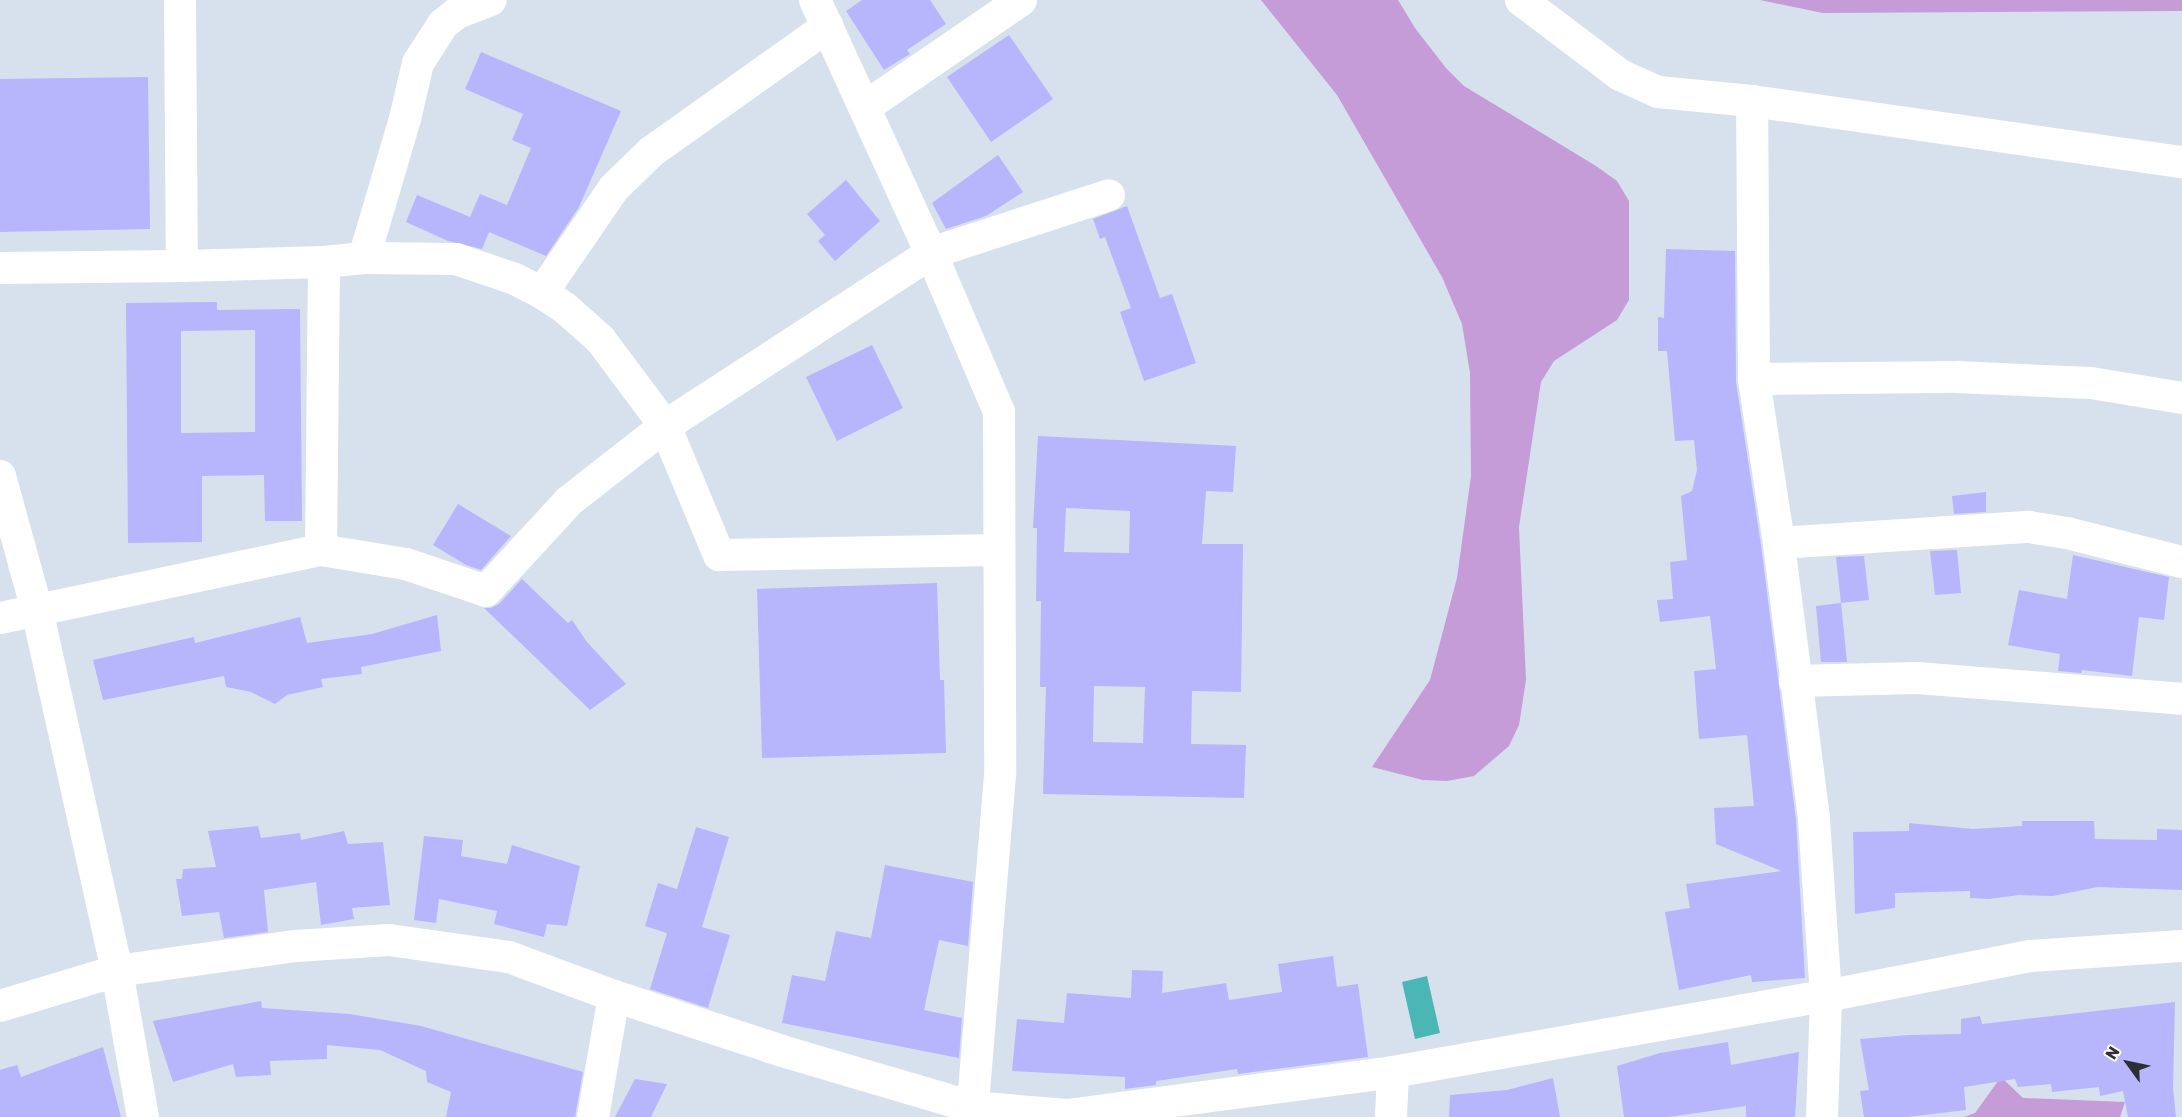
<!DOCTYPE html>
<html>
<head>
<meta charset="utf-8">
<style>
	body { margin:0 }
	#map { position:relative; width:2182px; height:1117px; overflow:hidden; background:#d7e1ee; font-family:Rubik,sans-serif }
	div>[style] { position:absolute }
	.green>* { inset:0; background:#c59bd8 }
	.water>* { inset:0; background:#4ab7b5 }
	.building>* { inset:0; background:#b7b5fb }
	.street>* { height:32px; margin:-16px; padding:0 16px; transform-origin:16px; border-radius:16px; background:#fff }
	span { translate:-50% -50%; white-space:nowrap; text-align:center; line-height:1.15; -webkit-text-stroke:5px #fff; paint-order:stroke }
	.north { position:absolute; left:2098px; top:1033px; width:60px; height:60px; -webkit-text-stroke:4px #fff; paint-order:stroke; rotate:303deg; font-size:16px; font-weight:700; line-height:24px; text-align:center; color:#2c2f34 }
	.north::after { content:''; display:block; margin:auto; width:21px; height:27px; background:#2c2f34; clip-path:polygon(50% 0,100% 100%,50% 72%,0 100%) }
</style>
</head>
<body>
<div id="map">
	<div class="green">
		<i style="clip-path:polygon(1261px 0,1398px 0,1415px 28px,1446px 68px,1464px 86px,1596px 166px,1617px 181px,1629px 201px,1629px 300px,1617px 320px,1554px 361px,1541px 382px,1519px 527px,1526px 680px,1519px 725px,1509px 746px,1474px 776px,1447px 781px,1423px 780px,1372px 767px,1430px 680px,1457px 578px,1471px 476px,1470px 373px,1462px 324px,1442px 277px,1337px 95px)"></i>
		<i style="clip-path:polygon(1760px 0,2182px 0,2182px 11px,1823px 13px)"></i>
		<i style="clip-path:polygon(2001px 1077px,2023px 1098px,2125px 1102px,2120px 1117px,1964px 1117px,1975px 1113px)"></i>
	</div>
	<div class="water">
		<i style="clip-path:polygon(1427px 976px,1440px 1033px,1415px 1039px,1402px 982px)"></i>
	</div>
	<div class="building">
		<i style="clip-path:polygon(862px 0,930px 0,946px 24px,907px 50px,910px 54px,884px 70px,846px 11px)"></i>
		<i style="clip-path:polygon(1009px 35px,1053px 99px,991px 142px,947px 77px)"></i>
		<i style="clip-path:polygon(481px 52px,621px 111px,579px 207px,546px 256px,489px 232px,482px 249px,448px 241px,406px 222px,417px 195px,470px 217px,480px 194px,507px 205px,531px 148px,512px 140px,523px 114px,465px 89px)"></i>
		<i style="clip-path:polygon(148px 77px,150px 229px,0 232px,0 79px)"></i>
		<i style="clip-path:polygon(998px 155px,1023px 192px,986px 216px,946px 229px,932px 203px)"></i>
		<i style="clip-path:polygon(846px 180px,880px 221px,835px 261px,818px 241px,825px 235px,807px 214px)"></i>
		<i style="clip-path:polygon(1127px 206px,1160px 298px,1172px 294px,1196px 363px,1144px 381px,1120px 312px,1131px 308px,1105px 237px,1100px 239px,1093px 219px)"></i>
		<i style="clip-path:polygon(1666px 249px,1735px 251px,1736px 382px,1761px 545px,1796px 820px,1805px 978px,1752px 982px,1751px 975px,1679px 990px,1670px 941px,1665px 912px,1690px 908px,1686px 884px,1781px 871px,1716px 844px,1714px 808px,1754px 806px,1747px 735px,1699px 739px,1694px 671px,1716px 669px,1710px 616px,1660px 622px,1657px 600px,1673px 599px,1670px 562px,1687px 560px,1681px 496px,1692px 491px,1697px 470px,1694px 440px,1675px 441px,1667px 351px,1658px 351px,1658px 317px,1664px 318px)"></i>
		<i style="clip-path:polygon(evenodd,217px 302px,217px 310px,300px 309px,302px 521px,265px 521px,264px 475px,202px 476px,202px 542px,128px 543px,126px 303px,217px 302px,255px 330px,255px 432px,181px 433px,181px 331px,255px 330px)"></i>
		<i style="clip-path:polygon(872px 345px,903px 408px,837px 441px,806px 377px)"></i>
		<i style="clip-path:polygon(evenodd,1038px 436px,1236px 446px,1233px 492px,1206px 491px,1202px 544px,1243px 544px,1241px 692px,1192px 691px,1191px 744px,1246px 745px,1244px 798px,1043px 794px,1046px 687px,1040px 687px,1041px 601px,1036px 601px,1037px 528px,1033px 528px,1038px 436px,1066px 508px,1130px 511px,1129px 553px,1064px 552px,1066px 508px,1038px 436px,1094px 686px,1145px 687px,1143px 743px,1093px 742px,1094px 686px)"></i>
		<i style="clip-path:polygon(1986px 492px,1986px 512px,1954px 514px,1952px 496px)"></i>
		<i style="clip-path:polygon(458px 504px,511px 536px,481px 570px,466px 565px,433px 545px)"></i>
		<i style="clip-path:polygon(1957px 550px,1961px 593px,1935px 595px,1930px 551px)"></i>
		<i style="clip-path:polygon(2073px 555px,2169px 577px,2164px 620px,2139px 617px,2132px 676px,2082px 670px,2081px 673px,2058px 671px,2060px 654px,2008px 645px,2019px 590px,2067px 599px)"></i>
		<i style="clip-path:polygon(1864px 556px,1869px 600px,1841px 603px,1836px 557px)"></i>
		<i style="clip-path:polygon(522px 579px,568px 623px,572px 620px,587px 642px,626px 684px,590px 710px,484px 608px,491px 608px,499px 604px)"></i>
		<i style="clip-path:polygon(937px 583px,940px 680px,944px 680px,946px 753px,762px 758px,757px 589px)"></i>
		<i style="clip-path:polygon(1841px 603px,1847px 662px,1821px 662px,1816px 606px)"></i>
		<i style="clip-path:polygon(437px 615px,441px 651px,361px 667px,362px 674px,321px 679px,323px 687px,287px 695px,275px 704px,251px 692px,226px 687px,224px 676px,103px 700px,93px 660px,194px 637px,195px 643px,300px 617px,307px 643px,372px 634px)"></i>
		<i style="clip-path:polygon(2022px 821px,2094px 821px,2095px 839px,2157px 840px,2157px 829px,2182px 830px,2182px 890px,2098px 887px,2053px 896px,2019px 895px,1989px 899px,1970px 898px,1970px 891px,1895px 893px,1895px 908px,1855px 914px,1853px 832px,1909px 831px,1909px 823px,1973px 829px,2022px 826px)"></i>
		<i style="clip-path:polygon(258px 826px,261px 838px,300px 833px,301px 840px,344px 831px,348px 844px,383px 842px,390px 905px,352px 908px,354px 919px,321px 925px,316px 882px,264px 890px,268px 932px,224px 938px,219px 912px,182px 916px,176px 879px,182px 879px,183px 869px,216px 867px,208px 831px)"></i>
		<i style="clip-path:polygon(696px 827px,729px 837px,702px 927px,730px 935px,708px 1008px,650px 989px,667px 933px,645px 926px,658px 883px,677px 889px)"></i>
		<i style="clip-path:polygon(424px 836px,463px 840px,461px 856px,507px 864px,512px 845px,580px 866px,567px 926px,547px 924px,544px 937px,494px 924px,497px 911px,439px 899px,436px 923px,414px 920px)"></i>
		<i style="clip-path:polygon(885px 865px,973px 882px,968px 946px,939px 940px,924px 1010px,962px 1018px,959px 1058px,782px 1023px,792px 975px,825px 981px,836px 931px,871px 938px)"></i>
		<i style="clip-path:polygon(1333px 956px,1337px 987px,1358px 984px,1368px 1057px,1238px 1074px,1237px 1069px,1156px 1081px,1156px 1085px,1125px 1089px,1125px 1077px,1012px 1071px,1017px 1019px,1064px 1023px,1067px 993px,1131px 998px,1132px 970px,1163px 971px,1162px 993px,1226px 983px,1229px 1000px,1282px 992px,1278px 964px)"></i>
		<i style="clip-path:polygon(261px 1001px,262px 1008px,350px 1014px,421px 1026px,583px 1072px,575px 1117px,446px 1117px,451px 1092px,427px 1082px,426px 1071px,380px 1050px,327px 1045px,327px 1059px,270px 1061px,271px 1075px,236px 1077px,233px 1064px,173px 1082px,153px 1021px)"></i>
		<i style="clip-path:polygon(2175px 1002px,2173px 1088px,2176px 1117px,2128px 1117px,2123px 1091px,2100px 1096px,2099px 1087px,2052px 1092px,2051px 1084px,2018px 1087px,2015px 1079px,1964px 1087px,1966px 1110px,1907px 1117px,1864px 1117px,1860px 1091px,1869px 1090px,1860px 1039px,1909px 1035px,1961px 1034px,1961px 1019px,1980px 1016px,1982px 1024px)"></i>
		<i style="clip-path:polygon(1728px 1042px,1731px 1065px,1799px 1052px,1795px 1117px,1746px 1117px,1746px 1106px,1668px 1117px,1624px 1117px,1617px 1066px,1660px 1053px)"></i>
		<i style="clip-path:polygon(103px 1047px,121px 1117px,0 1117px,0 1070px,17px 1065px,21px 1077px)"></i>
		<i style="clip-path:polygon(1553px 1078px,1560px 1117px,1449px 1117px,1450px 1095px,1507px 1090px)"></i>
		<i style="clip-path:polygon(635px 1079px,667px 1084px,651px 1117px,615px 1117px)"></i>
	</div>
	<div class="street">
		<i style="left:180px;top:0;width:266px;rotate:89.6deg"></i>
		<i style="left:815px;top:0;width:278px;rotate:65.4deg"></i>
		<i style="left:931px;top:253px;width:173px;rotate:66.8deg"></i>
		<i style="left:999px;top:412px;width:363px;rotate:89.8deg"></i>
		<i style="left:1000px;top:775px;width:343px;rotate:94.7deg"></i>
		<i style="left:1521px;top:0;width:124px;rotate:37.1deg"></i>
		<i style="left:1620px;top:75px;width:42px;rotate:24.1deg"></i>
		<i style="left:1658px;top:92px;width:94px;rotate:5.5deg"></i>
		<i style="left:865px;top:107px;width:189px;rotate:-34.4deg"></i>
		<i style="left:364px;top:258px;width:145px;rotate:-73.6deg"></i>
		<i style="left:405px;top:119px;width:57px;rotate:-76.9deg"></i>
		<i style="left:418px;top:63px;width:46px;rotate:-57.3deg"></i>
		<i style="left:443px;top:24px;width:18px;rotate:-38deg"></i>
		<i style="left:457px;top:13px;width:36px;rotate:-21deg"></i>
		<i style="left:0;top:268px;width:182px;rotate:-0.6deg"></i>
		<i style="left:182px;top:266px;width:142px;rotate:-1.6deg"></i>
		<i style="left:324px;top:262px;width:40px;rotate:-5.7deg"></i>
		<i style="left:364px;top:258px;width:92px;rotate:0.6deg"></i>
		<i style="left:456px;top:259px;width:62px;rotate:18.7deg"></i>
		<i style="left:515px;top:279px;width:30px;rotate:27deg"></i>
		<i style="left:542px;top:293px;width:27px;rotate:33deg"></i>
		<i style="left:565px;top:308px;width:47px;rotate:41.5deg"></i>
		<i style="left:600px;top:339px;width:109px;rotate:53.2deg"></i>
		<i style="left:665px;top:426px;width:140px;rotate:67.3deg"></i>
		<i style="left:719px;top:555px;width:280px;rotate:-1deg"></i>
		<i style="left:542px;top:293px;width:127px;rotate:-55.6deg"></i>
		<i style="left:614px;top:188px;width:52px;rotate:-44.2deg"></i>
		<i style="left:651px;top:152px;width:217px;rotate:-35.4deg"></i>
		<i style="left:1754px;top:379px;width:203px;rotate:-0.6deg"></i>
		<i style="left:1957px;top:377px;width:134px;rotate:2.6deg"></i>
		<i style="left:2091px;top:383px;width:92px;rotate:9.4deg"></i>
		<i style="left:0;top:476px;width:139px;rotate:74.6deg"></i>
		<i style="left:37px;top:610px;width:370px;rotate:77.5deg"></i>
		<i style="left:117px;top:971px;width:148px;rotate:79.9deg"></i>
		<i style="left:1779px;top:543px;width:251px;rotate:-3.7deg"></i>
		<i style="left:2029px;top:527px;width:38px;rotate:9deg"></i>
		<i style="left:2067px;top:533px;width:119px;rotate:14.2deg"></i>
		<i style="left:321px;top:550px;width:288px;rotate:-89.4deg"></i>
		<i style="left:0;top:618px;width:328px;rotate:-12deg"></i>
		<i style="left:321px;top:550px;width:86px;rotate:9.4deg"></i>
		<i style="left:406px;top:564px;width:84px;rotate:18.6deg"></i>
		<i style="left:486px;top:591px;width:122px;rotate:-47.3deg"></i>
		<i style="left:569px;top:501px;width:122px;rotate:-38deg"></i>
		<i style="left:665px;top:426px;width:317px;rotate:-33deg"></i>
		<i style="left:931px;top:253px;width:187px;rotate:-18deg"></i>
		<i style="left:1795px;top:681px;width:122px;rotate:-1.4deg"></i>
		<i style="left:1917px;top:678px;width:266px;rotate:4.5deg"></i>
		<i style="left:0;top:1006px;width:122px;rotate:-16.7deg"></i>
		<i style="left:117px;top:971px;width:181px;rotate:-8deg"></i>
		<i style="left:296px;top:946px;width:93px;rotate:-3.7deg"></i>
		<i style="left:389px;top:940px;width:121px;rotate:8.1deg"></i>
		<i style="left:509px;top:957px;width:112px;rotate:20.4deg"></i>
		<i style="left:614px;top:996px;width:177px;rotate:18.1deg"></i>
		<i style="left:782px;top:1051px;width:198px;rotate:16.4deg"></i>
		<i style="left:972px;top:1107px;width:95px;rotate:4.8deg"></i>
		<i style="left:1067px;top:1115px;width:329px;rotate:-7.5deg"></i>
		<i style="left:1393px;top:1072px;width:440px;rotate:-10deg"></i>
		<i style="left:1826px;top:996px;width:208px;rotate:-11.1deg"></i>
		<i style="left:2030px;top:956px;width:152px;rotate:-3.8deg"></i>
		<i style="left:593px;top:1117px;width:123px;rotate:-80.2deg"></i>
		<i style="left:1391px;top:1117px;width:45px;rotate:-87.5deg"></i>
		<i style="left:1822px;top:1117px;width:121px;rotate:-88.1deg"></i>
		<i style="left:1826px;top:996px;width:178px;rotate:-93.9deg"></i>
		<i style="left:1814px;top:818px;width:277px;rotate:-97.3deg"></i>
		<i style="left:1779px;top:543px;width:166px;rotate:-98.7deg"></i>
		<i style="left:1754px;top:379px;width:278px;rotate:-90.4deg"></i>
		<i style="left:1752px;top:101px;width:434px;rotate:8.1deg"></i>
	</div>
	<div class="north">N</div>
</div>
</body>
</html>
